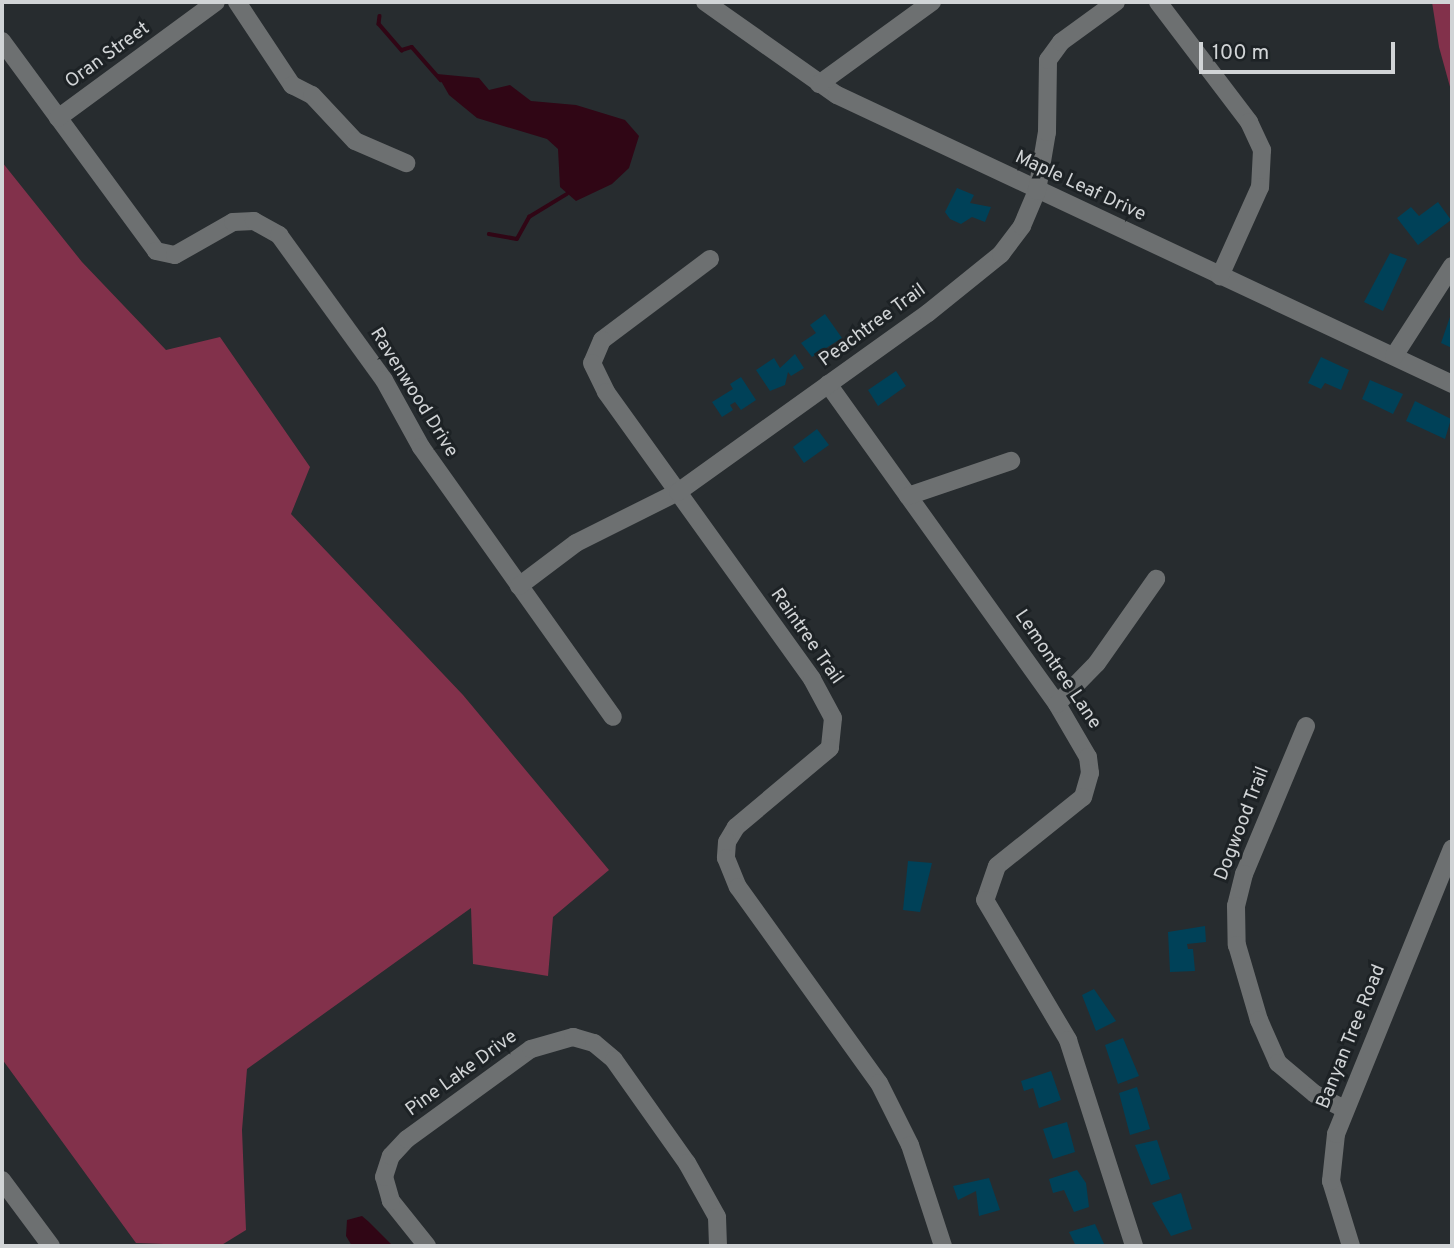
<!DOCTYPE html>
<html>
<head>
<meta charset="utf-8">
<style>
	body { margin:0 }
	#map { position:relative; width:1454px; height:1248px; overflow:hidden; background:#272c2f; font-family:Overpass,sans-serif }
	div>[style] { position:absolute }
	.green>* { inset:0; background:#82314b }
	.water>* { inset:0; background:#300615 }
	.stream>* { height:3.5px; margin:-1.75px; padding:0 1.75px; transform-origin:1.75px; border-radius:1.75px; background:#300615 }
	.building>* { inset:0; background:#004158 }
	.minor>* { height:18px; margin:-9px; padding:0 9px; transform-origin:9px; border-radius:9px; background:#6d7071 }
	span { translate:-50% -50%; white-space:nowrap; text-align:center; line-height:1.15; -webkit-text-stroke:6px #1d2225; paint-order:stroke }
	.street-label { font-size:19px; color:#d1d4d6 }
	.frame { position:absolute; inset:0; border:4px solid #d1d4d6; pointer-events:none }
	.scale { position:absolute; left:1199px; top:42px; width:196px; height:32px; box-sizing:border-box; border:4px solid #d1d4d6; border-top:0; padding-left:9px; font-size:21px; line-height:24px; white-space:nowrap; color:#d1d4d6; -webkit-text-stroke:5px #1d2225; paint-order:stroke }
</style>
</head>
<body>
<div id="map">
	<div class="green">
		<i style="clip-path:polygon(1432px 2px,1452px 2px,1452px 94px,1439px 47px)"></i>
		<i style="clip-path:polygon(2px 162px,82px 262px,166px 350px,220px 337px,310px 467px,291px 514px,463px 695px,609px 870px,553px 917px,548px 976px,473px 964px,471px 908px,247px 1069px,242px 1130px,246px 1230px,220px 1246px,136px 1243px,2px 1059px)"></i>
	</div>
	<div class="water">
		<i style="clip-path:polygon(437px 74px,479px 78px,489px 90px,510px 85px,531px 101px,576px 105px,625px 120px,639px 136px,629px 168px,612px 184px,576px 201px,560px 187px,558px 149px,547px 139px,477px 118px,449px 95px)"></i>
		<i style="clip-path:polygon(362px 1216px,369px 1222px,393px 1246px,352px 1246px,346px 1236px,347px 1220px)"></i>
	</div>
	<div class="stream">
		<i style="left:380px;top:16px;width:8px;rotate:97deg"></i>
		<i style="left:379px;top:24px;width:35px;rotate:49deg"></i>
		<i style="left:402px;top:50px;width:10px;rotate:-17deg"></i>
		<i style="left:412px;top:47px;width:44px;rotate:48.7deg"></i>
		<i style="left:489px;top:234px;width:28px;rotate:10deg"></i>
		<i style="left:517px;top:239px;width:25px;rotate:-61deg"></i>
		<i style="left:529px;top:217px;width:44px;rotate:-31.2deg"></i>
	</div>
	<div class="building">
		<i style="clip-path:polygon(957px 188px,974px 195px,970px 203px,991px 207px,985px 222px,972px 217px,961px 224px,950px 219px,945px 212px)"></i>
		<i style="clip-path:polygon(1438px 202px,1451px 220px,1418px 245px,1397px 218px,1411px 207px,1419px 216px)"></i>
		<i style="clip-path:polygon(1390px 253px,1407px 259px,1383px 311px,1364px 302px)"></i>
		<i style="clip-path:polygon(1452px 311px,1452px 348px,1441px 343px)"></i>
		<i style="clip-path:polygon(825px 314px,842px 338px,812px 357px,801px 343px,816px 333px,810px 325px)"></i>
		<i style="clip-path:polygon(795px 354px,804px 368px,791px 376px,788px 372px,785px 385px,770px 391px,756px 370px,774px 358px,780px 368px)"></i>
		<i style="clip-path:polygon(1321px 357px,1349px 370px,1341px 390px,1325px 383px,1321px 389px,1308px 383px)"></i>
		<i style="clip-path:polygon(896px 371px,906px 386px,878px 406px,868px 390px)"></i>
		<i style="clip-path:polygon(741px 377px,756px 400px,741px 410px,735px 402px,730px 405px,733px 410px,722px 417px,712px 402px,733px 389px,730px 384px)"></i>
		<i style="clip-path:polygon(1370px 380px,1403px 394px,1393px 414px,1362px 399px)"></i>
		<i style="clip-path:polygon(1415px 401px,1451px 419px,1445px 439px,1406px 421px)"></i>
		<i style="clip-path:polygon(817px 429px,829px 445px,804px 463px,793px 447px)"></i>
		<i style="clip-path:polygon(908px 861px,932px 863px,920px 912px,903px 910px)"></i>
		<i style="clip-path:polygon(1205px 926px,1206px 942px,1187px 944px,1188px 949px,1193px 949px,1195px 971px,1170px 972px,1168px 932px)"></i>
		<i style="clip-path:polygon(1094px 989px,1116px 1021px,1096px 1031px,1082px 995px)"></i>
		<i style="clip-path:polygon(1123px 1038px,1139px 1076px,1118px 1084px,1105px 1045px)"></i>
		<i style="clip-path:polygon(1051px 1071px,1061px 1100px,1039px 1108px,1033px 1088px,1024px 1091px,1021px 1081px)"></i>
		<i style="clip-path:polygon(1137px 1087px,1150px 1129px,1130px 1135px,1119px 1093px)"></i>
		<i style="clip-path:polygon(1067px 1122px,1075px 1152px,1053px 1159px,1043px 1129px)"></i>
		<i style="clip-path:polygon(1157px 1140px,1170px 1179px,1151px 1185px,1135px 1145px)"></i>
		<i style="clip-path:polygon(1077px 1170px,1086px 1183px,1089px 1207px,1074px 1212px,1064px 1190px,1053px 1193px,1049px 1179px)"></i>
		<i style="clip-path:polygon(989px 1178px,1000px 1210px,979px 1216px,976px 1191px,958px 1200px,953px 1186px)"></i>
		<i style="clip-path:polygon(1181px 1193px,1192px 1229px,1171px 1236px,1152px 1203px)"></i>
		<i style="clip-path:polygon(1095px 1224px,1105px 1246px,1076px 1246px,1069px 1232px)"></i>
	</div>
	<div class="minor">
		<i style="left:237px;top:2px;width:100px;rotate:56.5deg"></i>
		<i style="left:292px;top:85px;width:22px;rotate:27deg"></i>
		<i style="left:312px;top:95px;width:63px;rotate:46.9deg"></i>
		<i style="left:355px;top:141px;width:56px;rotate:23.3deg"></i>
		<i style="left:705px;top:2px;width:161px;rotate:35.2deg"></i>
		<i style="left:837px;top:95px;width:680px;rotate:25.17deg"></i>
		<i style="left:1158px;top:2px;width:151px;rotate:52.8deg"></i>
		<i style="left:1249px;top:122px;width:31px;rotate:65deg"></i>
		<i style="left:1262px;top:150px;width:37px;rotate:93deg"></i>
		<i style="left:1260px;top:187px;width:98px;rotate:114.2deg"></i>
		<i style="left:2px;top:41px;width:260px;rotate:53.7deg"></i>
		<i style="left:156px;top:251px;width:19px;rotate:12deg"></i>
		<i style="left:175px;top:255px;width:67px;rotate:-29.6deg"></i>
		<i style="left:233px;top:222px;width:21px;rotate:-3deg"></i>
		<i style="left:254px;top:221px;width:29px;rotate:29deg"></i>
		<i style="left:279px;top:235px;width:179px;rotate:54.1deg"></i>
		<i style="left:384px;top:380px;width:77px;rotate:61.1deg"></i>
		<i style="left:421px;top:447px;width:331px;rotate:54.6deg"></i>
		<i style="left:819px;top:84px;width:140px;rotate:-36deg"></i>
		<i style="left:58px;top:118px;width:196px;rotate:-36.3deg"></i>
		<i style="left:710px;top:259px;width:135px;rotate:143.1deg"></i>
		<i style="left:602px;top:340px;width:25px;rotate:113deg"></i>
		<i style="left:592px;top:363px;width:32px;rotate:64deg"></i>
		<i style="left:606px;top:392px;width:353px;rotate:54.3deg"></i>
		<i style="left:812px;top:679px;width:44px;rotate:61.7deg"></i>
		<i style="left:833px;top:718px;width:30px;rotate:96deg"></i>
		<i style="left:830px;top:748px;width:123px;rotate:140deg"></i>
		<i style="left:736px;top:827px;width:17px;rotate:121deg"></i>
		<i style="left:727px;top:842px;width:16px;rotate:94deg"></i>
		<i style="left:726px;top:858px;width:31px;rotate:68deg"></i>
		<i style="left:738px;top:887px;width:241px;rotate:54.3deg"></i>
		<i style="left:879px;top:1083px;width:69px;rotate:63.4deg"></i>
		<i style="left:910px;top:1145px;width:106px;rotate:71.9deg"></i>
		<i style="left:1394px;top:356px;width:107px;rotate:-57.2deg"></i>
		<i style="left:828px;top:384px;width:393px;rotate:54.4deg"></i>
		<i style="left:1057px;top:704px;width:61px;rotate:59.7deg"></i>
		<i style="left:1088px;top:757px;width:16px;rotate:83deg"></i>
		<i style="left:1090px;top:773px;width:25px;rotate:106deg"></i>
		<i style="left:1083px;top:797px;width:110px;rotate:141.3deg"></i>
		<i style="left:997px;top:866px;width:36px;rotate:109deg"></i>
		<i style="left:985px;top:900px;width:163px;rotate:59.3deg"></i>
		<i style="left:1068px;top:1040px;width:216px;rotate:72.2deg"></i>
		<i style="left:908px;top:496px;width:109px;rotate:-18.8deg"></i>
		<i style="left:519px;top:586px;width:71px;rotate:-37deg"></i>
		<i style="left:576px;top:543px;width:114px;rotate:-26.6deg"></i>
		<i style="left:678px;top:492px;width:307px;rotate:-35.6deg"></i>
		<i style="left:928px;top:313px;width:94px;rotate:-38.9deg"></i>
		<i style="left:1001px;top:254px;width:35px;rotate:-53deg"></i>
		<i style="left:1022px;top:226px;width:38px;rotate:-67deg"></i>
		<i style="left:1037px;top:191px;width:60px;rotate:-80.4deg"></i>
		<i style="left:1047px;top:132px;width:72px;rotate:-89.2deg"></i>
		<i style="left:1048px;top:60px;width:22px;rotate:-54deg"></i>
		<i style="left:1061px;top:42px;width:68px;rotate:-36deg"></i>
		<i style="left:1057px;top:704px;width:57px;rotate:-45.7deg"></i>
		<i style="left:1097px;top:663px;width:103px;rotate:-54.9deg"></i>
		<i style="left:1306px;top:726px;width:160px;rotate:112.7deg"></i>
		<i style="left:1244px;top:874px;width:33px;rotate:104deg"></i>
		<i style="left:1236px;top:906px;width:39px;rotate:89deg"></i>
		<i style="left:1237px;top:945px;width:78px;rotate:73.7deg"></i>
		<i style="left:1259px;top:1020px;width:47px;rotate:66.2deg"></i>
		<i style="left:1278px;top:1063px;width:48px;rotate:40deg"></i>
		<i style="left:1315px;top:1094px;width:33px;rotate:27deg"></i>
		<i style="left:2px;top:1180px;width:82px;rotate:53.4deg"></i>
		<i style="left:427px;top:1246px;width:58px;rotate:-128.7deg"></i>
		<i style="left:391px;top:1201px;width:25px;rotate:-106deg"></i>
		<i style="left:384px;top:1177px;width:22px;rotate:-72deg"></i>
		<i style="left:391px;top:1156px;width:23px;rotate:-47deg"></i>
		<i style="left:407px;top:1139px;width:153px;rotate:-36deg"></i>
		<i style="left:531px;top:1049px;width:44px;rotate:-15.9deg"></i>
		<i style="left:573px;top:1037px;width:22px;rotate:16deg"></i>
		<i style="left:594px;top:1043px;width:26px;rotate:40deg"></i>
		<i style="left:614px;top:1060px;width:126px;rotate:54.7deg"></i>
		<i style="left:687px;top:1163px;width:62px;rotate:60.9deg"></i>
		<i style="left:717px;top:1217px;width:29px;rotate:88deg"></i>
		<i style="left:1351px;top:1246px;width:68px;rotate:-107.1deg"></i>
		<i style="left:1331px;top:1181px;width:47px;rotate:-83.9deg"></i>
		<i style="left:1336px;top:1134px;width:308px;rotate:-67.9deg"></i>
	</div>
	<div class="street-label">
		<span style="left:108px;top:56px;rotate:-36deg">Oran Street</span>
		<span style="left:1080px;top:187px;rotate:25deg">Maple Leaf Drive</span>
		<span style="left:873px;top:326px;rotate:-36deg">Peachtree Trail</span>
		<span style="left:413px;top:393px;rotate:58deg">Ravenwood Drive</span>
		<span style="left:806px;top:637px;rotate:55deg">Raintree Trail</span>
		<span style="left:1057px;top:670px;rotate:56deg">Lemontree Lane</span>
		<span style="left:1243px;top:824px;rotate:-69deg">Dogwood Trail</span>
		<span style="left:1352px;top:1037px;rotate:-68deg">Banyan Tree Road</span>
		<span style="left:462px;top:1074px;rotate:-36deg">Pine Lake Drive</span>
	</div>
	<div class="frame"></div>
	<div class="scale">100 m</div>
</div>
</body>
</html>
